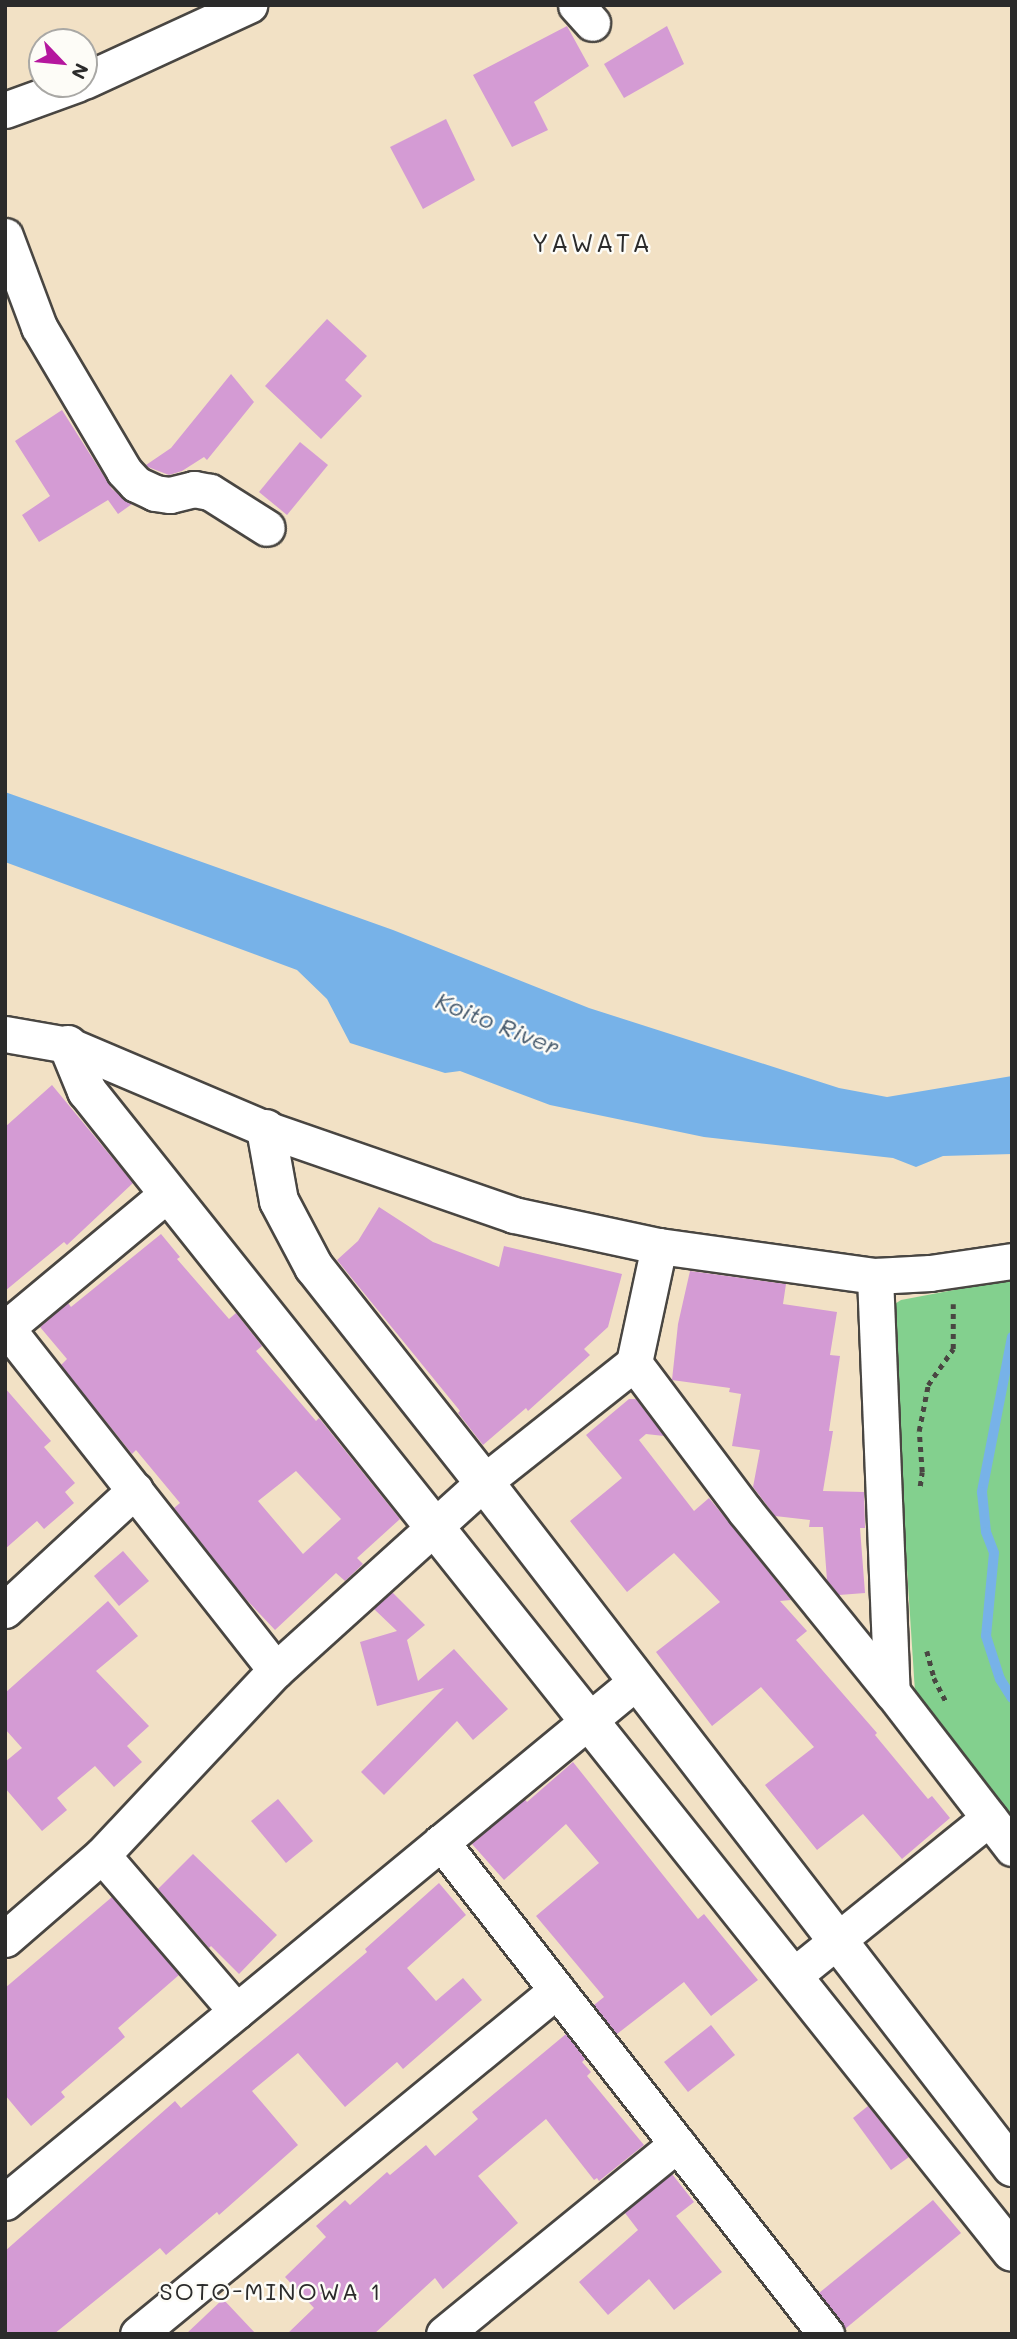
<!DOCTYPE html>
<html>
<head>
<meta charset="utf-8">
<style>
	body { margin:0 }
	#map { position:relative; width:1017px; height:2339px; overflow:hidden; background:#f2e1c5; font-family:Mali,sans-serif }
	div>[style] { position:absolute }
	.green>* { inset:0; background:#83d08e }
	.water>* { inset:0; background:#77b2e8 }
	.stream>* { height:10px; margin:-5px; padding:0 5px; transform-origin:5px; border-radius:5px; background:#77b2e8 }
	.building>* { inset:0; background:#d49bd4 }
	.path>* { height:4.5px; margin-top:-2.25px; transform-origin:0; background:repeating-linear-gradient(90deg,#494642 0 5px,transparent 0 10px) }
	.roads { filter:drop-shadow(2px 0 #494642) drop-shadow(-2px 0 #494642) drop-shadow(0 2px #494642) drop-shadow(0 -2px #494642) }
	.minor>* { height:35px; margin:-17.5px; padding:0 17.5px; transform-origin:17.5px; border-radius:17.5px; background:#fff }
	.tertiary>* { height:38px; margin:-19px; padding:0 19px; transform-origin:19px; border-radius:19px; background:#fff }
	span { translate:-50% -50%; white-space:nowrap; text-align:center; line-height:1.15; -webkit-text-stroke:5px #fdfcf7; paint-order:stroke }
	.water-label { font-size:24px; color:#465a6d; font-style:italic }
	.neighbourhood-label { font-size:24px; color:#2b2b2b; letter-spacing:2px }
	.quarter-label { font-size:26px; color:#2b2b2b; letter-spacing:2px }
	.frame { position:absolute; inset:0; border:7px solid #2b2b2b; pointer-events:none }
	.north { position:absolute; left:28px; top:28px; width:70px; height:70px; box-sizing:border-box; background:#fdfcf7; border:2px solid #a9a8a5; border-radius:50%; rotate:116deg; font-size:19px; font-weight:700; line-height:28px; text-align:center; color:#2b2b2b }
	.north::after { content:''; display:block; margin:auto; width:24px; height:32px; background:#b5179e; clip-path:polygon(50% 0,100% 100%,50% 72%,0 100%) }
</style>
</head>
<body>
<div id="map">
	<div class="green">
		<i style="clip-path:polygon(1012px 1279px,1012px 1819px,915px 1692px,890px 1307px,901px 1300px)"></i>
	</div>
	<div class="water">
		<i style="clip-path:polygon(5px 792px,393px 930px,589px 1008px,839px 1088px,887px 1097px,1012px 1076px,1012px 1154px,943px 1156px,916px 1167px,893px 1158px,704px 1137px,550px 1105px,460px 1071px,445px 1073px,350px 1043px,327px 999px,297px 970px,5px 862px)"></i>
	</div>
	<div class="stream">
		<i style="left:1012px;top:1337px;width:158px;rotate:101deg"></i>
		<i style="left:982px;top:1492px;width:40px;rotate:84.3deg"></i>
		<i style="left:986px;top:1532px;width:22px;rotate:69deg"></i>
		<i style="left:994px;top:1553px;width:83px;rotate:95.5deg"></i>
		<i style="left:986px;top:1636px;width:45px;rotate:72deg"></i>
		<i style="left:1000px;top:1679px;width:22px;rotate:58deg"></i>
	</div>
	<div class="building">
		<i style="clip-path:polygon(567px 26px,589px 66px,534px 102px,548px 130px,512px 147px,473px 75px)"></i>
		<i style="clip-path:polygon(667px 26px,684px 64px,624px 98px,604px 64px)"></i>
		<i style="clip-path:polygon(446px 119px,475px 180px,423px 209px,390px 147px)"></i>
		<i style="clip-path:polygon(327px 319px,367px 356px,345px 380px,362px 396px,321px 439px,265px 386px)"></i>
		<i style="clip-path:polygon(231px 374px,254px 402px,207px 460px,204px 457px,182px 471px,169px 475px,148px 467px,146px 465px,171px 448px)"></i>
		<i style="clip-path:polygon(62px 410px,112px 489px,132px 504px,118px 514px,108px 500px,39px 542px,22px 515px,50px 496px,15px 441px)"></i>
		<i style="clip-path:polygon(300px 442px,328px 465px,287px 515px,259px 492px)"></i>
		<i style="clip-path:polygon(52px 1085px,133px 1183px,67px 1245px,64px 1242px,5px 1291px,5px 1127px)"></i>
		<i style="clip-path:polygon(379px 1207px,433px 1242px,499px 1267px,504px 1246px,622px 1274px,608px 1327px,584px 1349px,590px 1355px,528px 1411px,526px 1408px,483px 1445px,458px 1413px,460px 1411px,337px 1260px,358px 1241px)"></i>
		<i style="clip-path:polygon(evenodd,161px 1234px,180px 1257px,177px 1259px,229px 1319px,236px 1313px,262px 1346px,256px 1351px,316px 1421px,319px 1418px,400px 1519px,357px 1558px,363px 1564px,345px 1581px,336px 1573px,275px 1630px,244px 1597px,174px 1508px,180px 1503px,136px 1450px,132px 1454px,61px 1365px,67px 1359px,40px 1327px,68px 1303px,71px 1307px,161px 1234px,296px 1471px,341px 1519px,303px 1554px,258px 1501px,296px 1471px)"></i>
		<i style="clip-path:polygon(690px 1271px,786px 1284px,783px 1304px,837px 1312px,830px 1355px,840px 1356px,829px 1431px,833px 1431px,823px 1491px,864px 1492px,865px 1528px,860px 1528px,865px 1593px,839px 1595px,827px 1580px,823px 1527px,809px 1527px,810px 1520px,775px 1516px,753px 1487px,760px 1450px,732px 1446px,741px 1394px,729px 1392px,730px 1388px,672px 1380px,678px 1324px)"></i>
		<i style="clip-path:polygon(5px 1388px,51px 1441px,44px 1447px,75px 1483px,65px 1492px,74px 1503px,44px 1529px,37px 1521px,5px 1549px)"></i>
		<i style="clip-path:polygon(629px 1399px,636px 1399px,664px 1436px,646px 1434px,639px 1440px,694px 1511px,709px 1498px,718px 1509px,791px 1600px,780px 1601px,807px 1631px,796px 1640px,877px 1733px,875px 1735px,928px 1799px,932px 1796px,950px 1818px,902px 1859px,863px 1814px,817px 1850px,765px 1785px,814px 1747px,761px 1687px,712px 1726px,656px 1652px,720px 1602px,674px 1553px,627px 1592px,570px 1521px,622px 1478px,586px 1435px)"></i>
		<i style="clip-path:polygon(123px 1551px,149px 1581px,119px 1606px,94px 1576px)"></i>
		<i style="clip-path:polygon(392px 1592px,425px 1625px,407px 1640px,418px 1681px,454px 1649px,508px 1709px,473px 1740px,457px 1721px,384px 1795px,361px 1772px,444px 1688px,377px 1706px,360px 1642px,397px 1631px,374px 1609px)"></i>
		<i style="clip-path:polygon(108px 1601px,138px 1636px,96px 1671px,149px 1726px,127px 1746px,142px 1762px,114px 1787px,95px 1766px,57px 1798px,67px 1810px,42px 1831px,5px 1788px,5px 1762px,22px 1748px,5px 1729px,5px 1693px)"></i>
		<i style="clip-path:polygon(573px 1762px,698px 1919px,704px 1914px,758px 1980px,711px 2016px,684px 1982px,617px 2034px,594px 2005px,604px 1997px,536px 1916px,599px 1863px,566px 1824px,504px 1880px,472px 1844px,525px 1799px,527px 1802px)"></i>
		<i style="clip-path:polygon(278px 1799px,313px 1841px,286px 1863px,251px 1821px)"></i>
		<i style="clip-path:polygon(193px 1854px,277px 1935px,239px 1974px,211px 1946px,209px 1948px,158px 1889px)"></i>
		<i style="clip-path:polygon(439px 1883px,466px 1915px,407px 1968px,436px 2001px,463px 1978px,482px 2000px,403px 2069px,397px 2062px,345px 2107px,298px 2053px,252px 2091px,298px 2145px,219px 2215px,217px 2212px,166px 2255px,160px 2248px,54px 2334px,5px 2334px,5px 2251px,175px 2101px,181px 2108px,294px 2014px,367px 1952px,365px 1949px)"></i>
		<i style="clip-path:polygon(112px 1897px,179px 1975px,118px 2028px,125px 2037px,61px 2092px,65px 2097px,31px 2126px,5px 2095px,5px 1988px)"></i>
		<i style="clip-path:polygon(711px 2025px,735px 2055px,688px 2092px,664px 2062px)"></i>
		<i style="clip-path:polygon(566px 2034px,585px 2059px,582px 2062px,591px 2072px,587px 2076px,644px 2145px,599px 2181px,597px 2178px,594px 2180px,546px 2119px,478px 2176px,518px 2223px,443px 2289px,435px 2278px,374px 2334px,287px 2334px,314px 2308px,285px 2277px,326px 2237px,316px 2226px,345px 2200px,350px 2205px,387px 2172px,390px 2175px,426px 2145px,435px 2156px,478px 2119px,472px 2112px)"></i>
		<i style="clip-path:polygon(868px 2106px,909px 2157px,891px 2170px,853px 2118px)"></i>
		<i style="clip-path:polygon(672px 2174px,694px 2202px,676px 2216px,722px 2272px,674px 2310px,649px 2279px,608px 2315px,579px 2282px,638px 2230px,625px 2213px)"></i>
		<i style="clip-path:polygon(933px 2200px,961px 2233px,845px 2329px,819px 2293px)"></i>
		<i style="clip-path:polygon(223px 2299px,256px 2334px,186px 2334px)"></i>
	</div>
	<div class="path">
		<i style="left:920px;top:1486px;width:14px;rotate:-82deg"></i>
		<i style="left:922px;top:1472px;width:41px;rotate:-94.2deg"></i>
		<i style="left:919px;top:1431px;width:47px;rotate:-78.9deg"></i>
		<i style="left:928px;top:1385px;width:44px;rotate:-55.2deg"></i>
		<i style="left:953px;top:1349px;width:45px;rotate:-90deg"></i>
		<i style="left:927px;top:1651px;width:28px;rotate:75deg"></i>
		<i style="left:934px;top:1678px;width:29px;rotate:63deg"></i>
	</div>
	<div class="roads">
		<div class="minor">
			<i style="left:576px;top:5px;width:24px;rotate:48deg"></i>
			<i style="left:84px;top:81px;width:182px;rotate:-24.7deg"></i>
			<i style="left:5px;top:110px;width:77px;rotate:-19.9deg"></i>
			<i style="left:5px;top:236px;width:97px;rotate:69.5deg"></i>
			<i style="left:39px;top:327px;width:167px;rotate:59.4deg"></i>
			<i style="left:124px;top:471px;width:18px;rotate:47deg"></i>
			<i style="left:136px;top:484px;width:21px;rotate:25deg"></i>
			<i style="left:155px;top:493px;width:15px;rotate:8deg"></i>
			<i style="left:170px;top:495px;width:25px;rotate:-14deg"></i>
			<i style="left:194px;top:489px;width:16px;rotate:11deg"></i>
			<i style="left:210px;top:492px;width:67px;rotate:32.3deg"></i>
			<i style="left:5px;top:1034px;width:64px;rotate:9.9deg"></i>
			<i style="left:68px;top:1045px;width:215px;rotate:23deg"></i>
			<i style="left:266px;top:1129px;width:262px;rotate:19.1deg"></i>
			<i style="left:514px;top:1215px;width:148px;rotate:12.1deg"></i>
			<i style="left:659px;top:1246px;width:218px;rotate:7.9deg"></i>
			<i style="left:875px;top:1276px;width:55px;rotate:-3.1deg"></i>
			<i style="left:930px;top:1273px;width:83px;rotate:-8.3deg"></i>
			<i style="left:659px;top:1246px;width:120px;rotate:102.1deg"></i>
			<i style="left:634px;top:1363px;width:186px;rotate:53.1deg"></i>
			<i style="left:746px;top:1512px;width:232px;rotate:51deg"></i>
			<i style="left:875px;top:1276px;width:416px;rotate:87.7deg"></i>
			<i style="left:892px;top:1692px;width:197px;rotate:52.4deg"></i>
			<i style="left:5px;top:1326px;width:438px;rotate:51.8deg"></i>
			<i style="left:5px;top:1329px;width:212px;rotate:-39.8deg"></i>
			<i style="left:5px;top:1610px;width:177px;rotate:-42.7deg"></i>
			<i style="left:441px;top:1842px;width:625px;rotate:51.96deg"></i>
			<i style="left:102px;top:1855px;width:206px;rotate:49.3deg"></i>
			<i style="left:5px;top:1939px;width:128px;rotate:-40.9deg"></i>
			<i style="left:102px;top:1855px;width:254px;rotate:-46.8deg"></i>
			<i style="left:276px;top:1670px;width:280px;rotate:-42.1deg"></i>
			<i style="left:484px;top:1482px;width:191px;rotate:-38.4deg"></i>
			<i style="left:792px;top:1977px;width:253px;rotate:-38.9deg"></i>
			<i style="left:5px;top:2202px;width:820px;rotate:-39.51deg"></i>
			<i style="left:138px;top:2334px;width:542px;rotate:-39.39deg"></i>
			<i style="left:444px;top:2334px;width:301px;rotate:-39.2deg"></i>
		</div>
		<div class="tertiary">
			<i style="left:68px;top:1045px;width:50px;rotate:67.6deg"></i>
			<i style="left:87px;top:1091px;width:1484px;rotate:51.45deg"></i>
			<i style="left:266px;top:1129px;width:73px;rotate:79.8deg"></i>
			<i style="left:279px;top:1201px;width:75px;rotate:62.1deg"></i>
			<i style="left:314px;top:1267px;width:274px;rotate:51.7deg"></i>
			<i style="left:484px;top:1482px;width:865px;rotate:52.37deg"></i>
		</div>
	</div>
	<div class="water-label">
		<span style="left:498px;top:1023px;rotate:22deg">Koito River</span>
	</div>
	<div class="neighbourhood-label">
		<span style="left:271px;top:2291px">SOTO-MINOWA 1</span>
	</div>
	<div class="quarter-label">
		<span style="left:592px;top:243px">YAWATA</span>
	</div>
	<div class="frame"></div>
	<div class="north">N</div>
</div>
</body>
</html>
